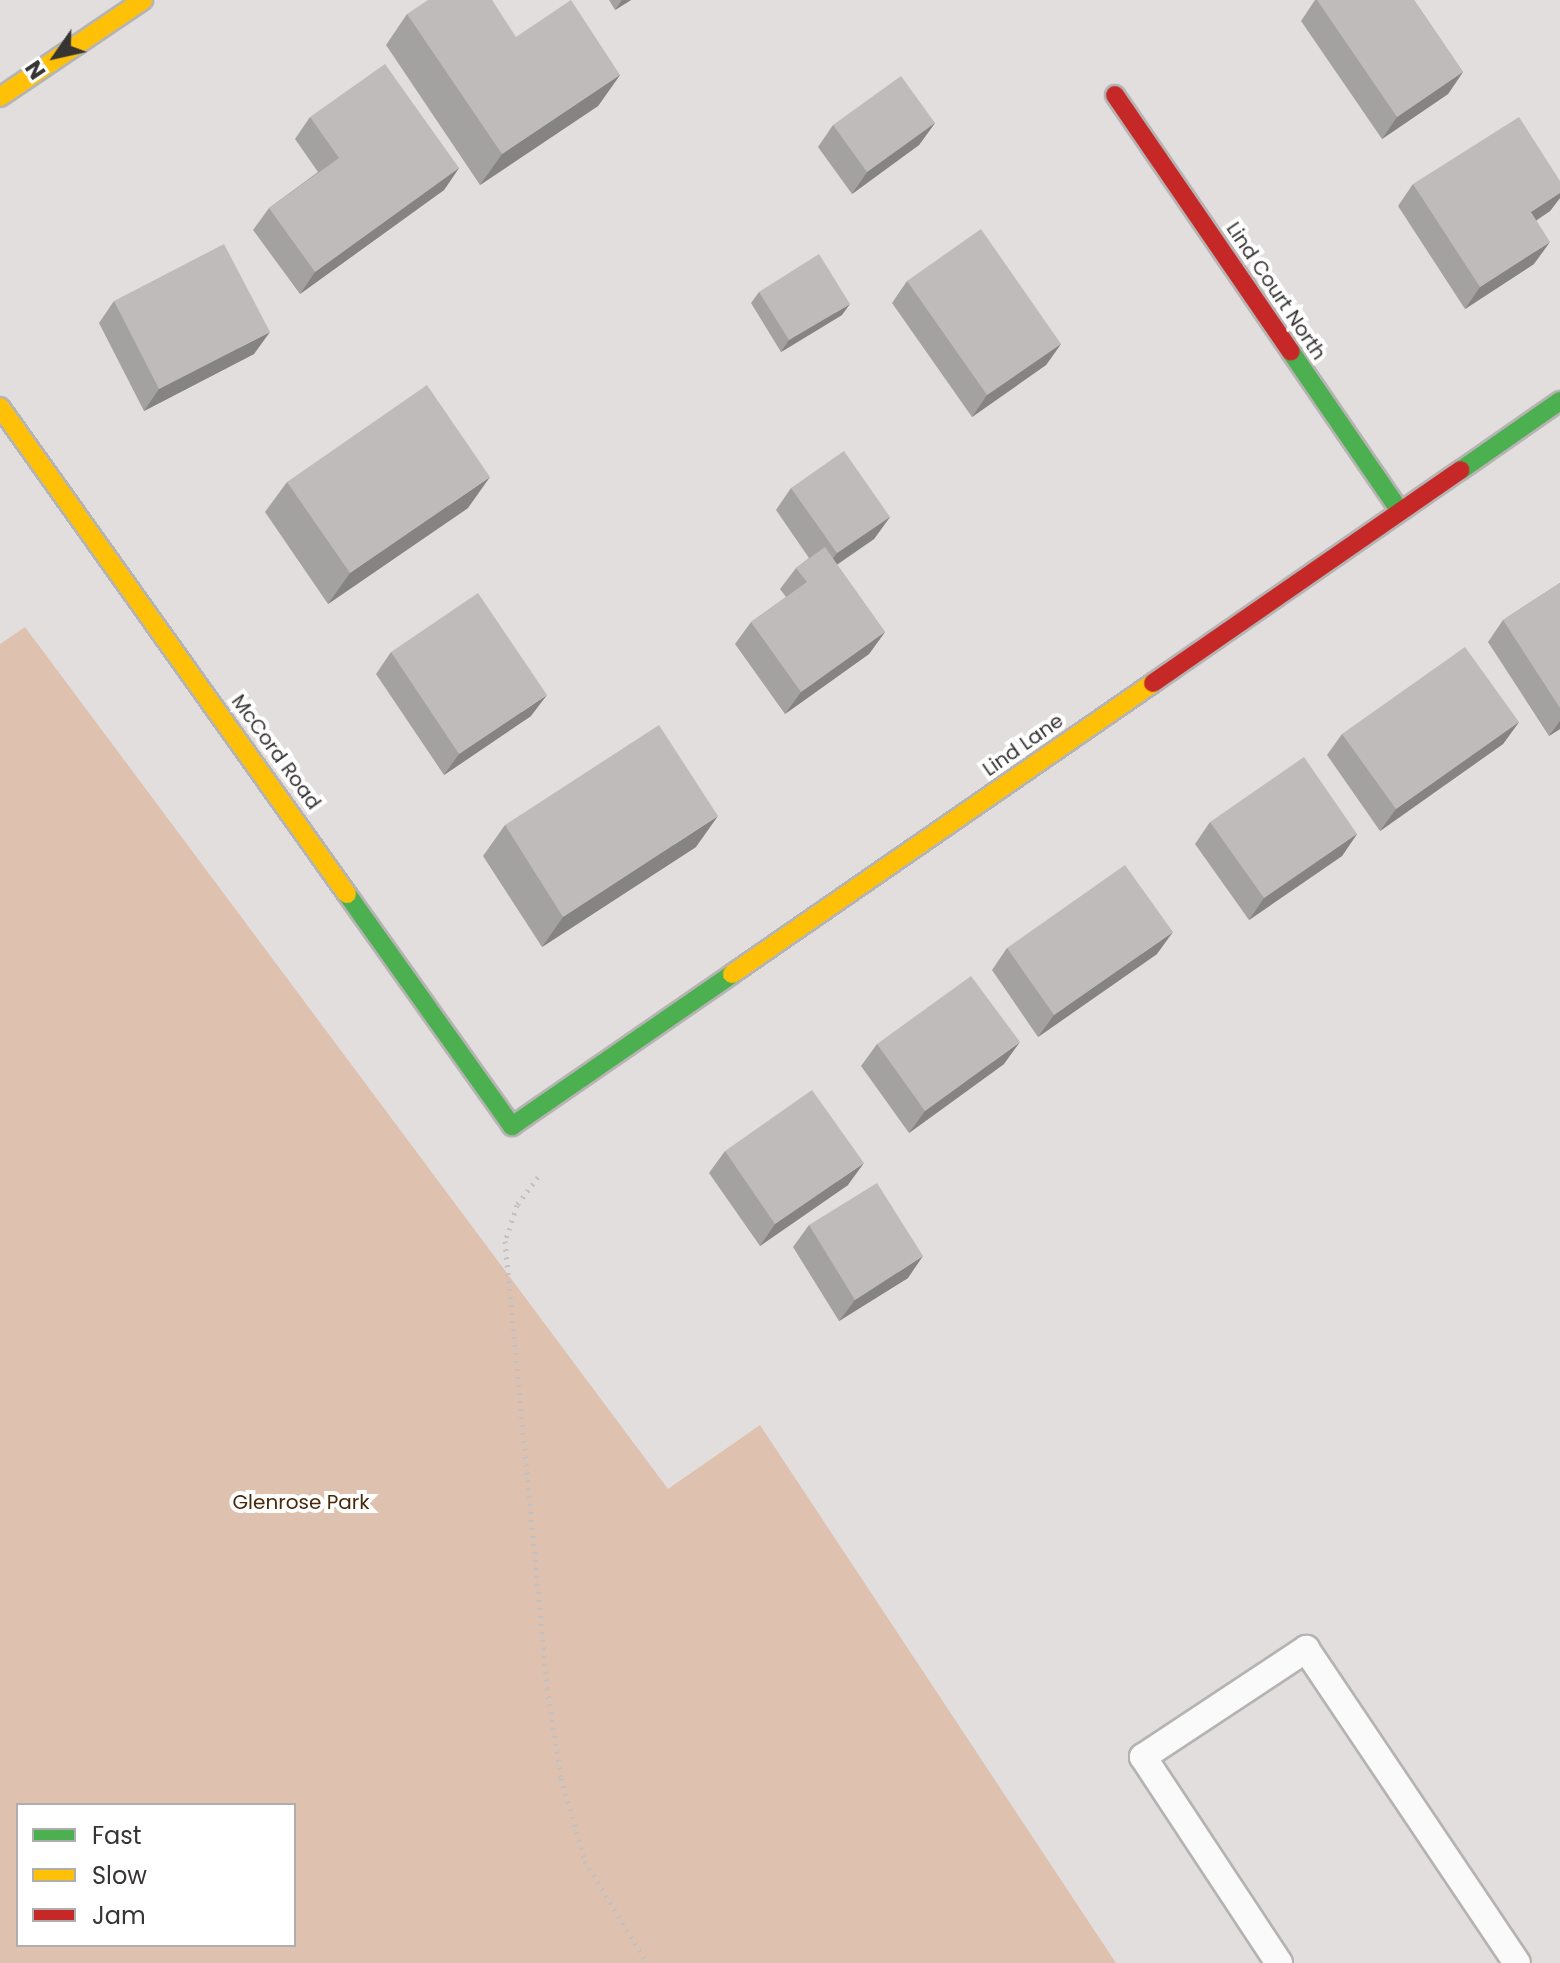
<!DOCTYPE html>
<html>
<head>
<meta charset="utf-8">
<style>
	body { margin:0 }
	#map { position:relative; width:1560px; height:1963px; overflow:hidden; background:#e3dede; font-family:Poppins,sans-serif }
	div>[style] { position:absolute }
	.green>* { inset:0; background:#dec2af }
	.path>* { height:5px; margin-top:-2.5px; transform-origin:0; background:repeating-linear-gradient(90deg,#c2c0c0 0 2px,transparent 0 8px) }
	.roads { filter:drop-shadow(2px 0 #b6b3b3) drop-shadow(-2px 0 #b6b3b3) drop-shadow(0 2px #b6b3b3) drop-shadow(0 -2px #b6b3b3) }
	.lane>* { height:26px; margin:-13px; padding:0 13px; transform-origin:13px; border-radius:13px; background:#fbfafa }
	.fast>* { height:18px; margin:-9px; padding:0 9px; transform-origin:9px; border-radius:9px; background:#4caf50 }
	.slow>* { height:18px; margin:-9px; padding:0 9px; transform-origin:9px; border-radius:9px; background:#ffc107 }
	.jam>* { height:18px; margin:-9px; padding:0 9px; transform-origin:9px; border-radius:9px; background:#c62828 }
	.wall>* { inset:0; background:#a4a1a1 }
	.shaded-wall>* { inset:0; background:#868383 }
	.building>* { inset:0; background:#bfbbbb }
	span { translate:-50% -50%; white-space:nowrap; text-align:center; line-height:1.15; -webkit-text-stroke:8px #fff; paint-order:stroke }
	.street-label { font-size:20px; color:#373434 }
	.park-label { font-size:20px; color:#492709 }
	.legend { position:absolute; left:16px; top:1803px; width:280px; height:144px; box-sizing:border-box; background:#fff; border:2px solid #afaeae; margin:0; padding:10px 14px; list-style:none; font-size:24px; color:#373434 }
	.legend li { display:flex; align-items:center; gap:16px; height:40px }
	.legend b { width:40px; border:2px solid #afaeae }
	.north { position:absolute; left:16px; top:16px; width:80px; height:80px; -webkit-text-stroke:6px #fff; paint-order:stroke; rotate:236deg; font-size:22px; font-weight:700; line-height:32px; text-align:center; color:#373434 }
	.north::after { content:''; display:block; margin:auto; width:28px; height:36px; background:#373434; clip-path:polygon(50% 0,100% 100%,50% 72%,0 100%) }
</style>
</head>
<body>
<div id="map">
	<div class="green">
		<i style="clip-path:polygon(evenodd,25px 627px,668px 1489px,760px 1425px,1116px 1963px,0 1963px,0 644px,25px 627px,18px 1805px,294px 1805px,294px 1945px,18px 1945px,18px 1805px)"></i>
	</div>
	<div class="path">
		<i style="left:538px;top:1177px;width:35px;rotate:127deg"></i>
		<i style="left:517px;top:1205px;width:38px;rotate:108deg"></i>
		<i style="left:505px;top:1241px;width:449px;rotate:84.6deg"></i>
		<i style="left:547px;top:1688px;width:91px;rotate:81.2deg"></i>
		<i style="left:561px;top:1778px;width:86px;rotate:73.9deg"></i>
		<i style="left:585px;top:1861px;width:119px;rotate:58.7deg"></i>
	</div>
	<div class="roads">
		<div class="lane">
			<i style="left:1279px;top:1963px;width:247px;rotate:-123.4deg"></i>
			<i style="left:1143px;top:1757px;width:196px;rotate:-33.5deg"></i>
			<i style="left:1306px;top:1649px;width:378px;rotate:56.1deg"></i>
		</div>
		<div class="fast">
			<i style="left:1291px;top:352px;width:193px;rotate:55.6deg"></i>
			<i style="left:1461px;top:470px;width:121px;rotate:-34.9deg"></i>
			<i style="left:347px;top:894px;width:285px;rotate:54.6deg"></i>
			<i style="left:512px;top:1126px;width:267px;rotate:-34.6deg"></i>
		</div>
		<div class="slow">
			<i style="left:0;top:97px;width:173px;rotate:-34.1deg"></i>
			<i style="left:0;top:407px;width:598px;rotate:54.53deg"></i>
			<i style="left:732px;top:974px;width:512px;rotate:-34.65deg"></i>
		</div>
		<div class="jam">
			<i style="left:1115px;top:95px;width:311px;rotate:55.6deg"></i>
			<i style="left:1153px;top:683px;width:374px;rotate:-34.7deg"></i>
		</div>
	</div>
	<div class="wall">
		<i style="clip-path:polygon(609px 0,631px 0,615px 10px)"></i>
		<i style="clip-path:polygon(1315px 0,1414px 0,1463px 72px,1448px 94px,1382px 139px,1301px 21px)"></i>
		<i style="clip-path:polygon(407px 14px,516px 37px,620px 75px,598px 106px,480px 185px,386px 45px)"></i>
		<i style="clip-path:polygon(310px 117px,459px 168px,444px 190px,300px 294px,253px 230px,269px 208px,318px 172px,295px 139px)"></i>
		<i style="clip-path:polygon(935px 123px,919px 145px,852px 194px,818px 147px,833px 125px)"></i>
		<i style="clip-path:polygon(1560px 181px,1560px 198px,1550px 211px,1536px 221px,1534px 264px,1465px 309px,1398px 206px,1413px 184px)"></i>
		<i style="clip-path:polygon(907px 281px,1061px 344px,1046px 365px,972px 417px,892px 303px)"></i>
		<i style="clip-path:polygon(759px 292px,842px 315px,781px 352px,751px 303px)"></i>
		<i style="clip-path:polygon(114px 301px,254px 354px,144px 411px,99px 323px)"></i>
		<i style="clip-path:polygon(287px 482px,468px 508px,328px 604px,265px 512px)"></i>
		<i style="clip-path:polygon(791px 488px,890px 517px,874px 539px,837px 565px,885px 632px,869px 654px,785px 714px,735px 644px,751px 622px,786px 597px,780px 589px,796px 568px,809px 558px,776px 510px)"></i>
		<i style="clip-path:polygon(1560px 583px,1560px 729px,1549px 736px,1488px 642px,1503px 620px)"></i>
		<i style="clip-path:polygon(391px 652px,531px 716px,444px 775px,376px 674px)"></i>
		<i style="clip-path:polygon(1519px 722px,1503px 744px,1380px 831px,1327px 755px,1342px 734px)"></i>
		<i style="clip-path:polygon(1210px 822px,1357px 834px,1342px 856px,1249px 920px,1195px 844px)"></i>
		<i style="clip-path:polygon(505px 825px,696px 847px,542px 947px,483px 856px)"></i>
		<i style="clip-path:polygon(1007px 948px,1157px 954px,1038px 1037px,992px 970px)"></i>
		<i style="clip-path:polygon(877px 1044px,1004px 1064px,909px 1133px,861px 1066px)"></i>
		<i style="clip-path:polygon(725px 1151px,848px 1185px,760px 1246px,709px 1173px)"></i>
		<i style="clip-path:polygon(809px 1225px,908px 1278px,839px 1321px,793px 1247px)"></i>
	</div>
	<div class="shaded-wall">
		<i style="clip-path:polygon(622px 0,631px 0,615px 10px)"></i>
		<i style="clip-path:polygon(1463px 72px,1448px 94px,1382px 139px,1397px 117px)"></i>
		<i style="clip-path:polygon(620px 75px,598px 106px,480px 185px,502px 154px)"></i>
		<i style="clip-path:polygon(935px 123px,919px 145px,852px 194px,867px 172px)"></i>
		<i style="clip-path:polygon(459px 168px,444px 190px,300px 294px,315px 272px)"></i>
		<i style="clip-path:polygon(1560px 193px,1560px 198px,1550px 211px,1515px 234px,1531px 212px)"></i>
		<i style="clip-path:polygon(1550px 242px,1534px 264px,1465px 309px,1480px 287px)"></i>
		<i style="clip-path:polygon(850px 304px,842px 315px,781px 352px,789px 340px)"></i>
		<i style="clip-path:polygon(270px 332px,254px 354px,144px 411px,159px 389px)"></i>
		<i style="clip-path:polygon(1061px 344px,1046px 365px,972px 417px,987px 395px)"></i>
		<i style="clip-path:polygon(490px 477px,468px 508px,328px 604px,350px 573px)"></i>
		<i style="clip-path:polygon(890px 517px,874px 539px,821px 575px,837px 553px)"></i>
		<i style="clip-path:polygon(885px 632px,869px 654px,785px 714px,801px 692px)"></i>
		<i style="clip-path:polygon(547px 695px,531px 716px,444px 775px,459px 754px)"></i>
		<i style="clip-path:polygon(1560px 721px,1560px 729px,1549px 736px)"></i>
		<i style="clip-path:polygon(1519px 722px,1503px 744px,1380px 831px,1396px 809px)"></i>
		<i style="clip-path:polygon(718px 816px,696px 847px,542px 947px,563px 917px)"></i>
		<i style="clip-path:polygon(1357px 834px,1342px 856px,1249px 920px,1264px 898px)"></i>
		<i style="clip-path:polygon(1173px 932px,1157px 954px,1038px 1037px,1054px 1015px)"></i>
		<i style="clip-path:polygon(1020px 1042px,1004px 1064px,909px 1133px,925px 1111px)"></i>
		<i style="clip-path:polygon(864px 1163px,848px 1185px,760px 1246px,775px 1224px)"></i>
		<i style="clip-path:polygon(923px 1256px,908px 1278px,839px 1321px,855px 1300px)"></i>
	</div>
	<div class="building">
		<i style="clip-path:polygon(428px 0,492px 0,516px 37px,571px 0,620px 75px,502px 154px,407px 14px)"></i>
		<i style="clip-path:polygon(1317px 0,1414px 0,1463px 72px,1397px 117px)"></i>
		<i style="clip-path:polygon(385px 64px,459px 168px,315px 272px,269px 208px,339px 158px,310px 117px)"></i>
		<i style="clip-path:polygon(901px 76px,935px 123px,867px 172px,833px 125px)"></i>
		<i style="clip-path:polygon(1519px 117px,1560px 181px,1560px 193px,1531px 212px,1550px 242px,1480px 287px,1413px 184px)"></i>
		<i style="clip-path:polygon(981px 229px,1061px 344px,987px 395px,907px 281px)"></i>
		<i style="clip-path:polygon(224px 244px,270px 332px,159px 389px,114px 301px)"></i>
		<i style="clip-path:polygon(819px 254px,850px 304px,789px 340px,759px 292px)"></i>
		<i style="clip-path:polygon(427px 385px,490px 477px,350px 573px,287px 482px)"></i>
		<i style="clip-path:polygon(844px 451px,890px 517px,837px 553px,791px 488px)"></i>
		<i style="clip-path:polygon(825px 547px,885px 632px,801px 692px,751px 622px,807px 582px,796px 568px)"></i>
		<i style="clip-path:polygon(1560px 583px,1560px 708px,1503px 620px)"></i>
		<i style="clip-path:polygon(478px 593px,547px 695px,459px 754px,391px 652px)"></i>
		<i style="clip-path:polygon(1465px 647px,1519px 722px,1396px 809px,1342px 734px)"></i>
		<i style="clip-path:polygon(659px 725px,718px 816px,563px 917px,505px 825px)"></i>
		<i style="clip-path:polygon(1304px 757px,1357px 834px,1264px 898px,1210px 822px)"></i>
		<i style="clip-path:polygon(1125px 865px,1173px 932px,1054px 1015px,1007px 948px)"></i>
		<i style="clip-path:polygon(971px 976px,1020px 1042px,925px 1111px,877px 1044px)"></i>
		<i style="clip-path:polygon(812px 1090px,864px 1163px,775px 1224px,725px 1151px)"></i>
		<i style="clip-path:polygon(877px 1183px,923px 1256px,855px 1300px,809px 1225px)"></i>
	</div>
	<div class="street-label">
		<span style="left:1276px;top:291px;rotate:56deg">Lind Court North</span>
		<span style="left:1023px;top:745px;rotate:-35deg">Lind Lane</span>
		<span style="left:276px;top:752px;rotate:54deg">McCord Road</span>
	</div>
	<div class="park-label">
		<span style="left:301px;top:1502px">Glenrose Park</span>
	</div>
	<ul class="legend">
	<li><b style="height:10px;background:#4caf50"></b>Fast</li>
	<li><b style="height:10px;background:#ffc107"></b>Slow</li>
	<li><b style="height:10px;background:#c62828"></b>Jam</li>
	</ul>
	<div class="north">N</div>
</div>
</body>
</html>
